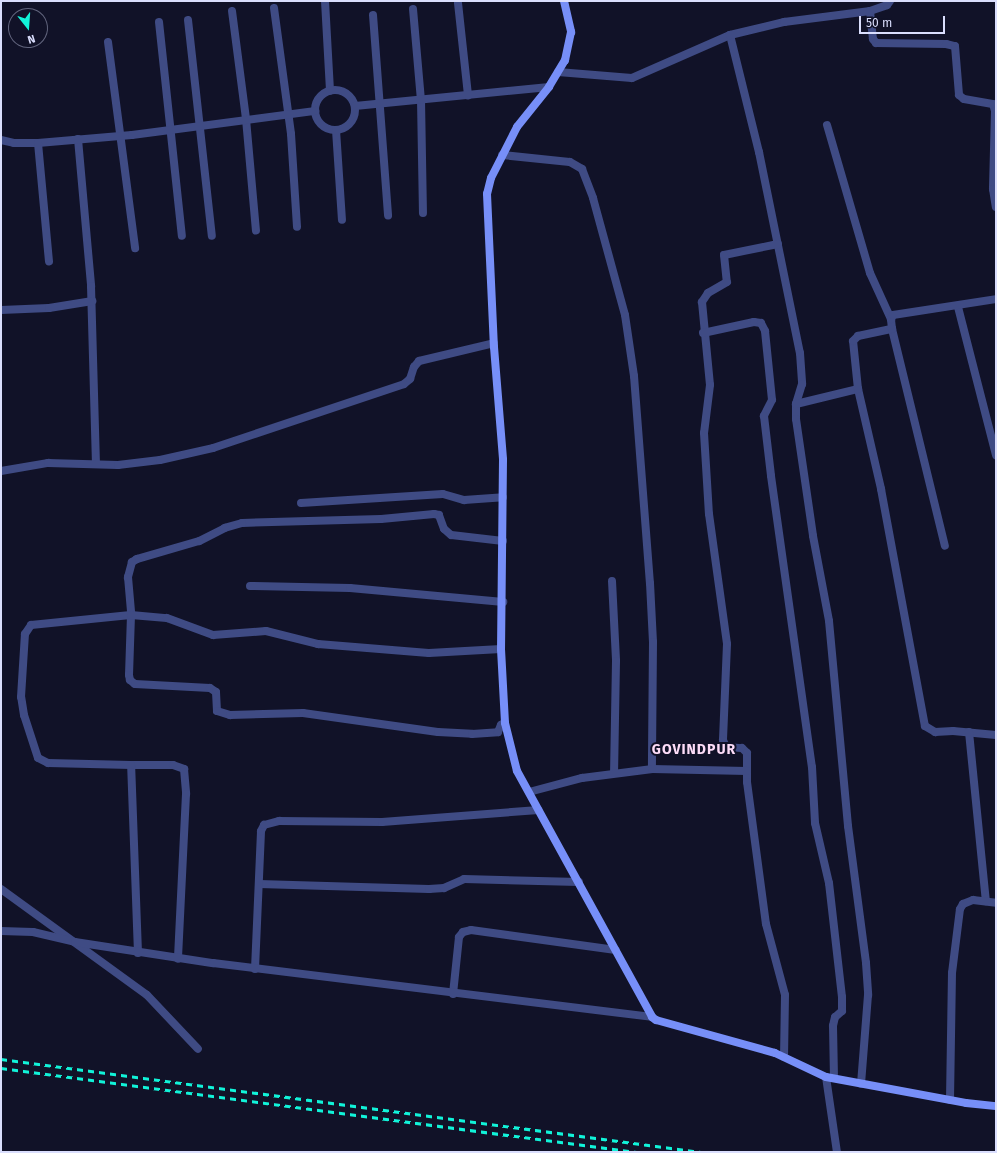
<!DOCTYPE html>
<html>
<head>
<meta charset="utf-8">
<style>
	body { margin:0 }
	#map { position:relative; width:997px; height:1153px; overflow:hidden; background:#111228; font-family:"Fira Sans",sans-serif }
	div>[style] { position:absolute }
	.minor>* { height:8px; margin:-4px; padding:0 4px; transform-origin:4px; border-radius:4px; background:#3f4b84 }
	.minor>.ring { margin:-4px; padding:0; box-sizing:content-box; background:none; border:8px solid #3f4b84; border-radius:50% }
	.tertiary>* { height:8px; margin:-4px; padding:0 4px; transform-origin:4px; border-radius:4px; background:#3f4b84 }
	.secondary>* { height:8px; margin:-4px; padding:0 4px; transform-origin:4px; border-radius:4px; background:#778ff8 }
	.rail>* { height:3px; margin-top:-1.5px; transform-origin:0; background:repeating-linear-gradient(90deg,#11f3d9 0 6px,transparent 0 11px) }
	span { translate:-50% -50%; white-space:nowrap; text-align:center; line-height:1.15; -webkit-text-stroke:4px #111228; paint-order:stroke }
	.district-label { font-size:14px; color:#fddcf8; font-weight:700; letter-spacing:1px }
	.frame { position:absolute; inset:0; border:2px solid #dadefd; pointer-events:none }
	.north { position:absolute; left:8px; top:8px; width:40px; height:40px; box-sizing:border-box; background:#111228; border:1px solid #61647d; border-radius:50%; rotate:163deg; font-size:11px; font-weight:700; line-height:16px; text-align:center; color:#dadefd }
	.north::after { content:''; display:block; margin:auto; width:14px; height:18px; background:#11f3d9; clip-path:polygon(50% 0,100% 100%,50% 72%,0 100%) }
	.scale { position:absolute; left:859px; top:16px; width:86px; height:18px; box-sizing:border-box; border:2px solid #dadefd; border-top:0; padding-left:5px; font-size:12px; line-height:14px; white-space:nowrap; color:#dadefd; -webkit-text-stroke:3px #111228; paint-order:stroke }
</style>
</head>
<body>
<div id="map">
	<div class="minor">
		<i style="left:325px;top:1px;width:90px;rotate:86.8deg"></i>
		<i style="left:458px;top:3px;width:93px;rotate:83.8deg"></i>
		<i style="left:274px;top:8px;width:127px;rotate:82.3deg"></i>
		<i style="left:291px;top:134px;width:93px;rotate:86.3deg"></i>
		<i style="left:413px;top:9px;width:91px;rotate:85deg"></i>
		<i style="left:421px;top:100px;width:113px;rotate:89deg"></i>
		<i style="left:232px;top:11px;width:109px;rotate:82.6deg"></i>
		<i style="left:246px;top:119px;width:112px;rotate:84.9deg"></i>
		<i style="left:870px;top:11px;width:28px;rotate:84deg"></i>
		<i style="left:873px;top:39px;width:5px;rotate:53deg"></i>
		<i style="left:876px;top:43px;width:70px;rotate:0.8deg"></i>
		<i style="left:946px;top:44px;width:9px;rotate:13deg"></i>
		<i style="left:955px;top:46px;width:49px;rotate:85.3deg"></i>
		<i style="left:959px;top:95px;width:6px;rotate:39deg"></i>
		<i style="left:964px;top:99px;width:29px;rotate:10deg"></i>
		<i style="left:993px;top:104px;width:7px;rotate:74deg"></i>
		<i style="left:995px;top:111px;width:78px;rotate:91.5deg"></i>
		<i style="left:993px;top:189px;width:18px;rotate:81deg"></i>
		<i style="left:373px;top:15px;width:201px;rotate:85.7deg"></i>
		<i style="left:188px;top:20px;width:217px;rotate:83.7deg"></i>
		<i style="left:159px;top:22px;width:215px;rotate:83.9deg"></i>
		<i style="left:730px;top:35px;width:121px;rotate:76.1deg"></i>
		<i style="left:759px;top:152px;width:205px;rotate:78.5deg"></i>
		<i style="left:800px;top:353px;width:31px;rotate:86deg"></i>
		<i style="left:802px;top:384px;width:21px;rotate:107deg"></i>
		<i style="left:796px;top:404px;width:15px;rotate:90deg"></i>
		<i style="left:796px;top:419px;width:118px;rotate:81.7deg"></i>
		<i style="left:813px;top:536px;width:86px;rotate:79.3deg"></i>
		<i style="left:829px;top:621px;width:206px;rotate:84.7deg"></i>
		<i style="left:848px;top:826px;width:138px;rotate:82.5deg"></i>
		<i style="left:866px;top:963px;width:32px;rotate:86deg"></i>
		<i style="left:868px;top:995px;width:89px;rotate:94.5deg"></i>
		<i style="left:108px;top:42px;width:208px;rotate:82.5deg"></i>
		<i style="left:558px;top:72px;width:74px;rotate:4.6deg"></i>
		<i style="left:632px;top:78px;width:107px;rotate:-23.7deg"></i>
		<i style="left:730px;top:35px;width:56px;rotate:-13.5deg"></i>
		<i style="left:784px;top:22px;width:87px;rotate:-7.3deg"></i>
		<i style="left:870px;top:11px;width:18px;rotate:-19deg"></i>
		<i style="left:887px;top:5px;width:5px;rotate:-53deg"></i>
		<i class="ring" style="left:315px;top:90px;width:32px;height:32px"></i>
		<i style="left:355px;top:106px;width:195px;rotate:-5.6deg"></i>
		<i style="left:827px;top:125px;width:154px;rotate:73.8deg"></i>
		<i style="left:870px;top:273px;width:51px;rotate:65.5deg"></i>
		<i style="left:336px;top:130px;width:90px;rotate:86.2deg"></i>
		<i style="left:78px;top:139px;width:148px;rotate:84.9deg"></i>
		<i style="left:91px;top:286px;width:177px;rotate:88.4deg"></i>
		<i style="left:1px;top:140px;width:13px;rotate:13deg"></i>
		<i style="left:14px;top:143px;width:24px"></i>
		<i style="left:38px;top:143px;width:94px;rotate:-4.9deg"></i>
		<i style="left:132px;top:135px;width:185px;rotate:-7.5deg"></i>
		<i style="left:38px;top:143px;width:119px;rotate:84.7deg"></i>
		<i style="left:502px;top:155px;width:68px;rotate:5.9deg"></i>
		<i style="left:570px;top:162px;width:14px;rotate:30deg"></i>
		<i style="left:582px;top:169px;width:31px;rotate:69deg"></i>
		<i style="left:593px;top:198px;width:121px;rotate:74.7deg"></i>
		<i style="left:625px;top:315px;width:62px;rotate:81.6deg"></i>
		<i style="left:634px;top:376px;width:208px;rotate:85.6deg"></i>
		<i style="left:650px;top:583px;width:59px;rotate:87.1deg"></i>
		<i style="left:653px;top:642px;width:127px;rotate:90.5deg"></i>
		<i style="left:778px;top:244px;width:55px;rotate:168.5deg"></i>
		<i style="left:724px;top:255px;width:27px;rotate:84deg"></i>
		<i style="left:727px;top:282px;width:22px;rotate:150deg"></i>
		<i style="left:708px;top:293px;width:11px;rotate:124deg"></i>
		<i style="left:702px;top:302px;width:83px;rotate:84.5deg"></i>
		<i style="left:710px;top:385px;width:48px;rotate:97.1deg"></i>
		<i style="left:704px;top:433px;width:81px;rotate:86.5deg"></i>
		<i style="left:709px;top:514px;width:131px;rotate:82.1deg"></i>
		<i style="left:727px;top:644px;width:96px;rotate:92.4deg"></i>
		<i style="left:723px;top:740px;width:8px;rotate:67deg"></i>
		<i style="left:726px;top:747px;width:16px;rotate:4deg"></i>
		<i style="left:742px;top:748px;width:7px;rotate:45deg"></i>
		<i style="left:747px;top:753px;width:29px;rotate:90deg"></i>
		<i style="left:747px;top:782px;width:143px;rotate:82.4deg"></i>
		<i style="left:766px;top:924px;width:73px;rotate:75deg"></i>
		<i style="left:785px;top:995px;width:62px;rotate:90.9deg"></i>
		<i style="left:958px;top:307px;width:153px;rotate:75.6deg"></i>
		<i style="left:1px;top:310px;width:48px;rotate:-2.4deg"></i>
		<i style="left:49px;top:308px;width:44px;rotate:-9.2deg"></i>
		<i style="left:892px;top:329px;width:223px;rotate:76.3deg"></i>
		<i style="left:703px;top:333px;width:52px;rotate:-12.2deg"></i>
		<i style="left:754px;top:322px;width:7px;rotate:8deg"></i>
		<i style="left:761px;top:323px;width:9px;rotate:63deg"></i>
		<i style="left:765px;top:331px;width:69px;rotate:84.2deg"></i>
		<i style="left:772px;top:400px;width:18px;rotate:117deg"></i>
		<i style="left:764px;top:416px;width:60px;rotate:83.3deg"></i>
		<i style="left:771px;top:476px;width:294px;rotate:82deg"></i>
		<i style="left:812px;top:767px;width:56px;rotate:86.9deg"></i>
		<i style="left:815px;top:823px;width:62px;rotate:76.9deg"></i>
		<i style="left:829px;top:883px;width:115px;rotate:83.5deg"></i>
		<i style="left:842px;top:997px;width:14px;rotate:90deg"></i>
		<i style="left:842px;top:1011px;width:9px;rotate:139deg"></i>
		<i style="left:835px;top:1017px;width:9px;rotate:103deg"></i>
		<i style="left:833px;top:1026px;width:52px;rotate:88.9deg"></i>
		<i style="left:858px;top:389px;width:103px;rotate:77deg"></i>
		<i style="left:881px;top:489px;width:241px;rotate:79.5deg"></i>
		<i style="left:925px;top:726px;width:12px;rotate:31deg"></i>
		<i style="left:935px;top:732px;width:18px;rotate:-3deg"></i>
		<i style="left:953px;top:731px;width:43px;rotate:5.3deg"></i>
		<i style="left:796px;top:404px;width:64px;rotate:-13.6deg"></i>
		<i style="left:858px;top:389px;width:48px;rotate:-95.9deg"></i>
		<i style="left:853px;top:341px;width:7px;rotate:-45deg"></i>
		<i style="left:858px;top:336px;width:35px;rotate:-12deg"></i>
		<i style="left:892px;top:329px;width:10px;rotate:-96deg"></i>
		<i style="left:891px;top:319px;width:4px;rotate:-63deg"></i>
		<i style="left:893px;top:315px;width:104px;rotate:-8.8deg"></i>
		<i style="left:1px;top:471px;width:48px;rotate:-9.7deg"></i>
		<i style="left:48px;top:463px;width:70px;rotate:1.6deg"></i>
		<i style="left:118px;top:465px;width:42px;rotate:-6.8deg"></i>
		<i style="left:160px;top:460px;width:54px;rotate:-12.8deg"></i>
		<i style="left:213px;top:448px;width:201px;rotate:-18.5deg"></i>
		<i style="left:404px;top:384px;width:8px;rotate:-40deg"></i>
		<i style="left:410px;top:379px;width:13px;rotate:-72deg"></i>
		<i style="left:414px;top:367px;width:8px;rotate:-50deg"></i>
		<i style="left:419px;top:361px;width:77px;rotate:-13.5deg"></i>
		<i style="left:301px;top:503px;width:142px;rotate:-3.6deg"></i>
		<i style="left:443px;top:494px;width:22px;rotate:16deg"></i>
		<i style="left:464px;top:500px;width:39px;rotate:-4deg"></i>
		<i style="left:503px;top:541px;width:52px;rotate:-173.4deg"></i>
		<i style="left:451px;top:535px;width:9px;rotate:-139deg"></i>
		<i style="left:444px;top:529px;width:15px;rotate:-110deg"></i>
		<i style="left:439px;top:515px;width:5px;rotate:-169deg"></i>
		<i style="left:434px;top:514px;width:53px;rotate:174.6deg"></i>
		<i style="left:381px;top:519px;width:139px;rotate:178.4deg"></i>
		<i style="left:242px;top:523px;width:18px;rotate:164deg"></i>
		<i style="left:225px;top:528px;width:29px;rotate:153deg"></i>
		<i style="left:199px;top:541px;width:65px;rotate:163.8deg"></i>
		<i style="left:137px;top:559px;width:6px;rotate:149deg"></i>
		<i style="left:132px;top:562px;width:16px;rotate:105deg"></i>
		<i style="left:128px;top:577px;width:38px;rotate:85deg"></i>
		<i style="left:131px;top:615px;width:60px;rotate:91.9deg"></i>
		<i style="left:129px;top:675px;width:5px;rotate:79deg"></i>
		<i style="left:130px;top:680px;width:6px;rotate:39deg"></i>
		<i style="left:135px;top:684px;width:75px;rotate:3.1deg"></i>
		<i style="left:210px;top:688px;width:7px;rotate:34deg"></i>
		<i style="left:216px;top:692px;width:19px;rotate:87deg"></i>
		<i style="left:217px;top:711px;width:14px;rotate:17deg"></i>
		<i style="left:230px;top:715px;width:73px;rotate:-1.6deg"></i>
		<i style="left:303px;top:713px;width:136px;rotate:8deg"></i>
		<i style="left:438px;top:732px;width:34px;rotate:3deg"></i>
		<i style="left:472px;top:734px;width:26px;rotate:-4deg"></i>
		<i style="left:498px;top:732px;width:8px;rotate:-67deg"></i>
		<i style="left:501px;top:725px;width:4px;rotate:-27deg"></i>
		<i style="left:612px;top:581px;width:80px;rotate:87.1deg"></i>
		<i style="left:616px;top:661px;width:112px;rotate:91deg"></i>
		<i style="left:250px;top:586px;width:100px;rotate:1.1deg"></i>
		<i style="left:350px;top:588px;width:154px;rotate:5.2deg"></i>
		<i style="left:969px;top:732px;width:170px;rotate:84.3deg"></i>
		<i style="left:131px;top:765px;width:42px"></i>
		<i style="left:173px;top:765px;width:12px;rotate:20deg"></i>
		<i style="left:184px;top:769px;width:25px;rotate:85deg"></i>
		<i style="left:186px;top:794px;width:165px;rotate:92.8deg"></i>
		<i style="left:529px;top:792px;width:55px;rotate:-14.8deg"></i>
		<i style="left:582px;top:778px;width:71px;rotate:-7.3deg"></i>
		<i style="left:652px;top:769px;width:95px;rotate:1.2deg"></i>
		<i style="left:259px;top:884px;width:170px;rotate:1.7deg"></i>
		<i style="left:429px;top:889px;width:15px;rotate:-4deg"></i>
		<i style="left:444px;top:888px;width:22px;rotate:-24deg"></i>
		<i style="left:464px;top:879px;width:115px;rotate:1.5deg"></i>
		<i style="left:1px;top:889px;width:180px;rotate:36deg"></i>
		<i style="left:147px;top:995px;width:74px;rotate:46.6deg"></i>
		<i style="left:138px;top:953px;width:188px;rotate:-92.1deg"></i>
		<i style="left:131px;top:765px;width:83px;rotate:-178.6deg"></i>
		<i style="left:48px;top:763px;width:11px;rotate:-153deg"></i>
		<i style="left:38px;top:758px;width:45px;rotate:-108deg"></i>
		<i style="left:24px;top:715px;width:18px;rotate:-99deg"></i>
		<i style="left:21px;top:697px;width:63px;rotate:-86.4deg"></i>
		<i style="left:25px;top:634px;width:11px;rotate:-56deg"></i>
		<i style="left:31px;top:625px;width:100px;rotate:-5.7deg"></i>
		<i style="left:131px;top:615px;width:36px;rotate:5deg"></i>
		<i style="left:167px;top:618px;width:49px;rotate:20.3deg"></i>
		<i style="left:213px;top:635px;width:53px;rotate:-4.3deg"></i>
		<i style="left:266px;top:631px;width:54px;rotate:14deg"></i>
		<i style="left:318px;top:644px;width:111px;rotate:4.6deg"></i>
		<i style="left:429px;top:653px;width:72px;rotate:-3.2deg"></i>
		<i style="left:255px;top:969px;width:138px;rotate:-87.5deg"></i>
		<i style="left:261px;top:831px;width:7px;rotate:-63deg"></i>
		<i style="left:264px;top:825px;width:16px;rotate:-15deg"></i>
		<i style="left:279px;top:821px;width:103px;rotate:0.6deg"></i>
		<i style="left:382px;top:822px;width:157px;rotate:-4.4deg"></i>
		<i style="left:453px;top:994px;width:57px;rotate:-84deg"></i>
		<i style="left:459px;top:937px;width:6px;rotate:-51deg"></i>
		<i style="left:463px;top:932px;width:8px;rotate:-14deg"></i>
		<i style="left:471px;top:930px;width:146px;rotate:7.9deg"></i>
		<i style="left:826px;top:1077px;width:76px;rotate:81.7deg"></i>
		<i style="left:950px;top:1100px;width:127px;rotate:-89.1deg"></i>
		<i style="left:952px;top:973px;width:64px;rotate:-82.9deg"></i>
		<i style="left:960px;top:909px;width:6px;rotate:-59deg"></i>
		<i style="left:963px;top:904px;width:11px;rotate:-22deg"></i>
		<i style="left:973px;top:900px;width:23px;rotate:7deg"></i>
	</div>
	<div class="tertiary">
		<i style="left:1px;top:931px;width:32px;rotate:2deg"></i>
		<i style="left:33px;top:932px;width:43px;rotate:13.4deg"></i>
		<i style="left:75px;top:942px;width:140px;rotate:8.7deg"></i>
		<i style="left:213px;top:963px;width:442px;rotate:7deg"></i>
	</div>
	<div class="secondary">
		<i style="left:564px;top:1px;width:32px;rotate:77deg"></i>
		<i style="left:571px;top:32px;width:29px;rotate:102deg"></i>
		<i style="left:565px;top:60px;width:31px;rotate:121deg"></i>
		<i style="left:549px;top:87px;width:51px;rotate:128.7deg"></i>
		<i style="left:517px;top:127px;width:57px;rotate:117deg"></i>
		<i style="left:491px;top:178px;width:16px;rotate:104deg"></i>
		<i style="left:487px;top:194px;width:153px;rotate:87.4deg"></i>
		<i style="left:494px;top:347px;width:113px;rotate:85.4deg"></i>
		<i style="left:503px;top:460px;width:189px;rotate:90.6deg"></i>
		<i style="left:501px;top:649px;width:74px;rotate:86.9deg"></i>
		<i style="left:505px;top:723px;width:49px;rotate:76deg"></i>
		<i style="left:517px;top:771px;width:281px;rotate:61.2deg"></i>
		<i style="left:652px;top:1017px;width:5px;rotate:37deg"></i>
		<i style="left:656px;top:1020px;width:123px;rotate:15.5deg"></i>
		<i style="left:775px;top:1053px;width:56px;rotate:25.2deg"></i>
		<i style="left:826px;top:1077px;width:142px;rotate:10.5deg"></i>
		<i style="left:966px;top:1103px;width:30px;rotate:6deg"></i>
	</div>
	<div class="rail">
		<i style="left:1px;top:1059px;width:706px;rotate:7.57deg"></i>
		<i style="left:1px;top:1068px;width:641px;rotate:7.54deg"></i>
	</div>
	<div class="district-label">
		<span style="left:694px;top:750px">GOVINDPUR</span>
	</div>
	<div class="frame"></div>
	<div class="north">N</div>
	<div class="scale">50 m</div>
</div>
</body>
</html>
